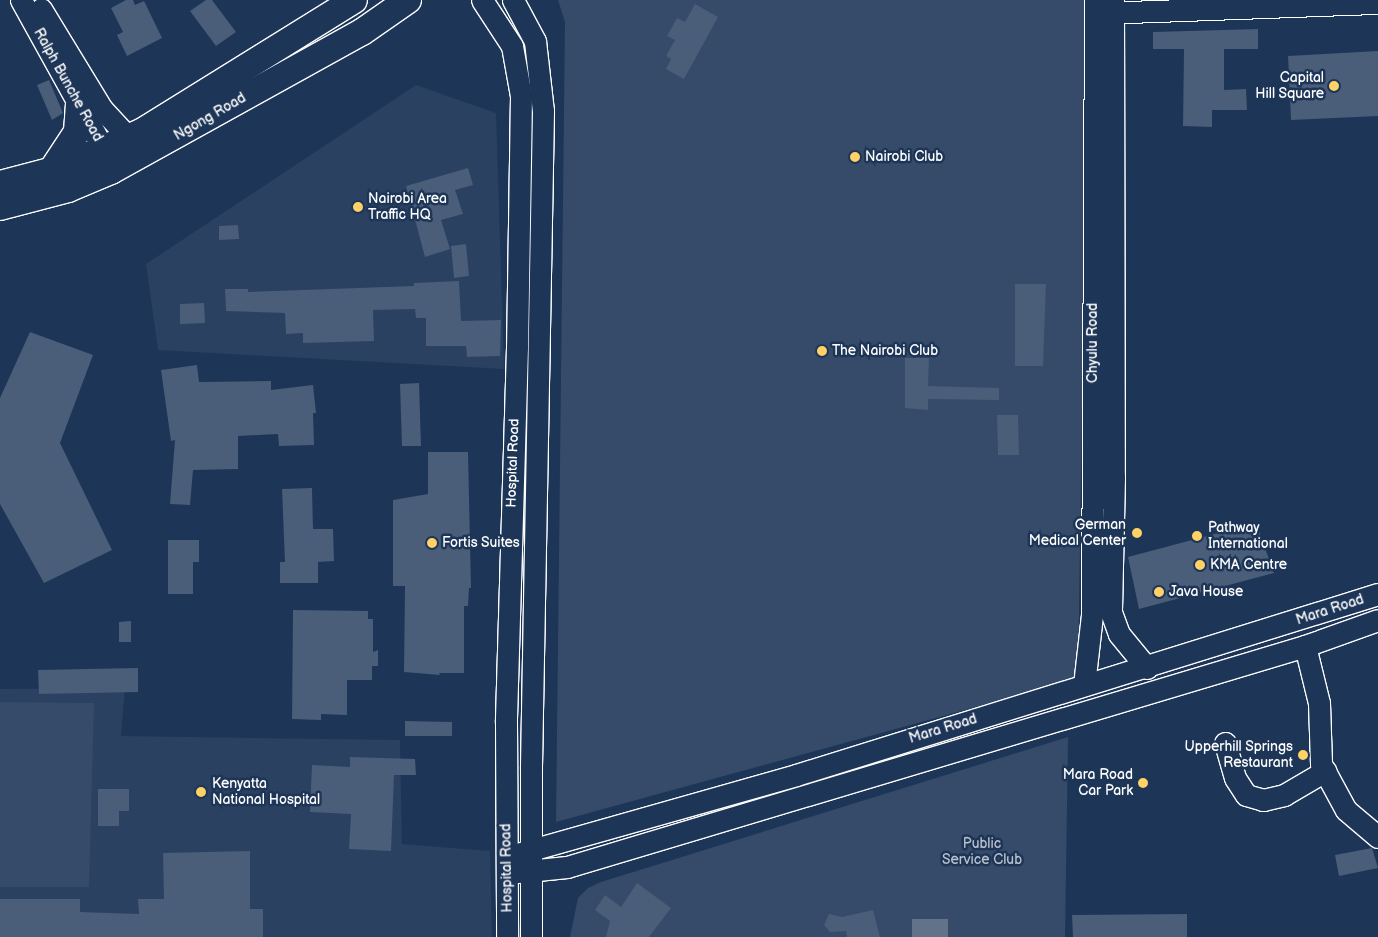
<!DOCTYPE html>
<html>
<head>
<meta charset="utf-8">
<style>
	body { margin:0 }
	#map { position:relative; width:1378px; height:937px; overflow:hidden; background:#1d3557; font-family:"Balsamiq Sans",sans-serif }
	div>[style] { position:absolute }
	.built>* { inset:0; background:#2a4161 }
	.green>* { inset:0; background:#364b69 }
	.water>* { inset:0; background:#617289 }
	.building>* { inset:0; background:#4a5d79 }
	.roads { filter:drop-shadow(1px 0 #fff) drop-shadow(-1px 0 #fff) drop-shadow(0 1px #fff) drop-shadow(0 -1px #fff) }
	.minor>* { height:21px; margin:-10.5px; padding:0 10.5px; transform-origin:10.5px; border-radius:10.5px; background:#1d3557 }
	.major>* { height:26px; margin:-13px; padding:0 13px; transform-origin:13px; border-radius:13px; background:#1d3557 }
	.dots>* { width:14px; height:14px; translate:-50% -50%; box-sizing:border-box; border:2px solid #1d3557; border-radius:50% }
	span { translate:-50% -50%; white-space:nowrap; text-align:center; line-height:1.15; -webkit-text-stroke:5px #1d3557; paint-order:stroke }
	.poi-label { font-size:14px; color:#fff }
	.right { translate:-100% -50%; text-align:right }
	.left { translate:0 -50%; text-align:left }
	.street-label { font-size:14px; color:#fff }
	.park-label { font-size:14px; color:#b9c0ca }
</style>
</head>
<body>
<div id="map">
	<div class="built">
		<i style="clip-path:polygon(416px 85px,496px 113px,504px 369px,158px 350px,146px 264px)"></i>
		<i style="clip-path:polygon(125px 688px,121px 736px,400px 740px,402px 844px,490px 851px,492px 937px,0 937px,0 689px)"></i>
	</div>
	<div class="green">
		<i style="clip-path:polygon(558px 0,1088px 0,1078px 679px,556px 822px,565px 22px)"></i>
		<i style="clip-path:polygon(0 702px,94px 703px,89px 887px,0 887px)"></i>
		<i style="clip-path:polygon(1068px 737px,1065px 937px,570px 937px,578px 898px,588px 888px,601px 882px)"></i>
	</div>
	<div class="water">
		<i style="clip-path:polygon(912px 919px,948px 919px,948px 937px,912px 937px)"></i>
	</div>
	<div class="building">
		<i style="clip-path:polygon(126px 0,133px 0,135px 5px,144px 1px,162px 38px,127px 56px,117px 35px,123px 32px,111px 8px)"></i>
		<i style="clip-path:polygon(206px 0,212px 0,236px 32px,216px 46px,190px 11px)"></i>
		<i style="clip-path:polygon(695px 4px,718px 17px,684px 79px,666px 69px,671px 59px,666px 56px,675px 40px,667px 36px,677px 18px,685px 22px)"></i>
		<i style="clip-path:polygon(1258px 29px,1258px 49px,1224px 49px,1224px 90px,1246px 89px,1247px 110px,1212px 110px,1212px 127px,1183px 126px,1184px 49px,1153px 49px,1153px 32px)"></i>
		<i style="clip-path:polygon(1378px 51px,1378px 116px,1291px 120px,1288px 56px)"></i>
		<i style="clip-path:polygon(49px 80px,63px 113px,52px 120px,37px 85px)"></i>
		<i style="clip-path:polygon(468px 168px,473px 185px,455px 190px,463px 214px,441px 220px,450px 249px,425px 257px,406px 186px)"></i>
		<i style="clip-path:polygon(238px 225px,239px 239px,219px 240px,219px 226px)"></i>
		<i style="clip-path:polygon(466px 244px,469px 276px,454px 278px,451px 246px)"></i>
		<i style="clip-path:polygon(459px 281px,461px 321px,501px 320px,500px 356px,467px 357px,466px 346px,426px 346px,426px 318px,416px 318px,415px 309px,373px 310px,374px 341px,303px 343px,303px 333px,286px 334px,285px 313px,226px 311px,225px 289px,248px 289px,248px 292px,414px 286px,414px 283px)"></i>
		<i style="clip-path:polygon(1015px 284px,1046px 284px,1043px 366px,1015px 366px)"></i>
		<i style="clip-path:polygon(204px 303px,205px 323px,180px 324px,180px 304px)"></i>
		<i style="clip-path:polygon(30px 332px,93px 355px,60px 443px,112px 550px,44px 583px,0 504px,0 398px)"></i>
		<i style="clip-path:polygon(905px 358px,929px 358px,928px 386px,999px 388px,999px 400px,928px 399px,928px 410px,905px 408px)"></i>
		<i style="clip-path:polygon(197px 365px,199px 382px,271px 381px,271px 390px,313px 385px,316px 413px,313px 413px,314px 445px,279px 446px,278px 434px,238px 436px,238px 469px,193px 470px,190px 505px,170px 504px,175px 440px,171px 441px,161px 370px)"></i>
		<i style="clip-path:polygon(419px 383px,421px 446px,402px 446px,400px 384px)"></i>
		<i style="clip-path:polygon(997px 415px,1018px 415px,1019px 455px,998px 455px)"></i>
		<i style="clip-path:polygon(428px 452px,468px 452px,471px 588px,469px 588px,468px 606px,464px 606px,464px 673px,439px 673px,440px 675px,404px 672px,405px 586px,393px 586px,393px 500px,428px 494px)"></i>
		<i style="clip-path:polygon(312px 488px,313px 529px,333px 529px,334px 561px,318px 562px,318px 583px,280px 583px,280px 562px,285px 562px,282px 489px)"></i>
		<i style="clip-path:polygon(1256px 523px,1274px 573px,1139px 609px,1128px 557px)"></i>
		<i style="clip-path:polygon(168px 540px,199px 540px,199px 562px,193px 562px,193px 594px,168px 594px)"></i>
		<i style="clip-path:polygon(293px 610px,368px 611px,368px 619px,373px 619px,373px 652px,378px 650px,378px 666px,372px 666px,372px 680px,347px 680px,347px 715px,321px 714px,321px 720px,292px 719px)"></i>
		<i style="clip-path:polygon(131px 621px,131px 642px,119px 642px,119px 622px)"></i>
		<i style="clip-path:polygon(138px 668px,138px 692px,39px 694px,38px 670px)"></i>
		<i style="clip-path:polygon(405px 721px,452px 722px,452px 736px,405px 736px)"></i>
		<i style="clip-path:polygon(350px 757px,415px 759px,416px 775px,394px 775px,391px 851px,349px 849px,351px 814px,310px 812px,312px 765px,350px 767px)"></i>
		<i style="clip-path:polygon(98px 789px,129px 789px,129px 811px,119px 811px,119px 826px,98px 826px)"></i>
		<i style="clip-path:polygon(1372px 848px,1378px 868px,1339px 876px,1335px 855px)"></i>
		<i style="clip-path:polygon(250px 851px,250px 909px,263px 909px,263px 937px,0 937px,0 899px,80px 899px,80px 912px,139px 914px,138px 899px,164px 899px,163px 853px)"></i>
		<i style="clip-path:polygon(637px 883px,671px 908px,649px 937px,606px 937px,610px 921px,595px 910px,605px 895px,621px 907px)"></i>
		<i style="clip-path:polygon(873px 910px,880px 937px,847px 937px,846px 931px,830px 932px,824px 925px,829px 914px,842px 917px)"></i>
		<i style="clip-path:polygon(1187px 914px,1187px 937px,1073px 937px,1072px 915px)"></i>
	</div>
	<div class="roads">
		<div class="minor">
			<i style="left:21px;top:0;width:169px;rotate:61deg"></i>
			<i style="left:103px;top:148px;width:17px;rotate:73deg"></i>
			<i style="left:482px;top:0;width:55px;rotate:56.9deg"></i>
			<i style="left:512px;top:46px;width:51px;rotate:79.8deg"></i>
			<i style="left:521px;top:96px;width:251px;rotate:90.9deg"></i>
			<i style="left:517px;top:347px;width:375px;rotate:91.7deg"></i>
			<i style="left:506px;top:722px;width:215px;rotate:89.7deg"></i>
			<i style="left:513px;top:0;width:47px;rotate:61.8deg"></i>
			<i style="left:535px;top:41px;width:70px;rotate:83.5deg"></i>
			<i style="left:543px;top:111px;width:657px;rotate:91.05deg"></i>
			<i style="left:531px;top:768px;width:169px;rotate:90deg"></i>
			<i style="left:1113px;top:0;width:477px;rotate:89.9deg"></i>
			<i style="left:1114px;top:477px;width:135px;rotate:91.3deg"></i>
			<i style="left:1111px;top:612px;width:23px;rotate:70deg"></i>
			<i style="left:1119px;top:634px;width:44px;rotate:50.5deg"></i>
			<i style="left:41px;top:9px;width:117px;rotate:58.6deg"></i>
			<i style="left:102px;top:109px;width:38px;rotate:47deg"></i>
			<i style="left:128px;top:137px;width:14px;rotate:65deg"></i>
			<i style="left:1101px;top:13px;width:277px;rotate:-2.1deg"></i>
			<i style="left:1305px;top:646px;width:59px;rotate:76.2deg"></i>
			<i style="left:1319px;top:703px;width:61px;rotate:88.1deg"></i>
			<i style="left:1321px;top:764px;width:52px;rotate:61.5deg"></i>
			<i style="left:1346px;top:810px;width:42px;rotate:40.2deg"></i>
			<i style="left:1084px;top:685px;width:70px;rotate:-83.5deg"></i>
			<i style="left:1092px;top:615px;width:615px;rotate:-89.72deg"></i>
			<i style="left:1225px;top:743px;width:36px;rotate:74deg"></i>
			<i style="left:1235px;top:778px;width:20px;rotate:57deg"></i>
			<i style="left:1246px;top:795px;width:18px;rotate:16deg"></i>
			<i style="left:1263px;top:800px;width:22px;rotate:-13deg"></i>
			<i style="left:1284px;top:795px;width:48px;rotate:-30.3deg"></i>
			<i style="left:517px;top:854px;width:290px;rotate:-15.8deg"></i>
			<i style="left:796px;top:775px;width:609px;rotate:-17.28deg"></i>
			<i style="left:518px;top:872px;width:49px;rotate:-5.8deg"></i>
			<i style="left:567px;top:867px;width:770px;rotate:-16.67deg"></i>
			<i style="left:1305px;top:646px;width:77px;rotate:-19.6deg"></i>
		</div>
		<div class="major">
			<i style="left:52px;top:170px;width:45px;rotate:-56.7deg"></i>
			<i style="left:77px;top:132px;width:26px;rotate:-86deg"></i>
			<i style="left:0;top:184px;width:59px;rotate:-14.7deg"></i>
			<i style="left:57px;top:169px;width:94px;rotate:-23.8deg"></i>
			<i style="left:143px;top:131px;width:248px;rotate:-31.8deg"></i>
			<i style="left:0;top:207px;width:70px;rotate:-14.8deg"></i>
			<i style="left:68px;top:189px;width:47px;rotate:-22.7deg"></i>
			<i style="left:111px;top:171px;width:287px;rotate:-29deg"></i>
			<i style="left:362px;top:32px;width:56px;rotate:-34.8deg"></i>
		</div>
	</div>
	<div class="dots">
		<i style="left:1334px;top:86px;background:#ffd166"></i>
		<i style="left:855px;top:157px;background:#ffd166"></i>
		<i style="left:358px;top:207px;background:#ffd166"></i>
		<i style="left:822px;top:351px;background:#ffd166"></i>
		<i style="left:1137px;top:533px;background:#ffd166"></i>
		<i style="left:1197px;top:536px;background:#ffd166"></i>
		<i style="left:432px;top:543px;background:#ffd166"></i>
		<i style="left:1200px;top:565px;background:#ffd166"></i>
		<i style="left:1159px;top:592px;background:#ffd166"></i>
		<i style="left:1303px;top:755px;background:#ffd166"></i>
		<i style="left:1143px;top:783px;background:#ffd166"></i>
		<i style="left:201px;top:792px;background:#ffd166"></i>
	</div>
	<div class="poi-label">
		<span class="right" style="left:1324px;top:86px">Capital<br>Hill Square</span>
		<span class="left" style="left:865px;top:157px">Nairobi Club</span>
		<span class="left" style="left:368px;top:207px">Nairobi Area<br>Traffic HQ</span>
		<span class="left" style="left:832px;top:351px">The Nairobi Club</span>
		<span class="right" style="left:1126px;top:533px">German<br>Medical Center</span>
		<span class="left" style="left:1208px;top:536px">Pathway<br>International</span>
		<span class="left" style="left:442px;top:543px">Fortis Suites</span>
		<span class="left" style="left:1210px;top:565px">KMA Centre</span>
		<span class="left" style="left:1169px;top:592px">Java House</span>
		<span class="right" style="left:1293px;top:755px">Upperhill Springs<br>Restaurant</span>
		<span class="right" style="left:1133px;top:783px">Mara Road<br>Car Park</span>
		<span class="left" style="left:212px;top:792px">Kenyatta<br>National Hospital</span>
	</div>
	<div class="street-label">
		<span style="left:68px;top:85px;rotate:61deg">Ralph Bunche Road</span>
		<span style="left:210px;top:117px;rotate:-30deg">Ngong Road</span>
		<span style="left:1093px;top:343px;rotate:-90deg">Chyulu Road</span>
		<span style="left:513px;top:463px;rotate:-88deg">Hospital Road</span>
		<span style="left:1330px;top:610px;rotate:-18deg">Mara Road</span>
		<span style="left:943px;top:729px;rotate:-17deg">Mara Road</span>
		<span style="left:507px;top:868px;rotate:-91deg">Hospital Road</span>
	</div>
	<div class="park-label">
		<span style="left:982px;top:852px">Public<br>Service Club</span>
	</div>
</div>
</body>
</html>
